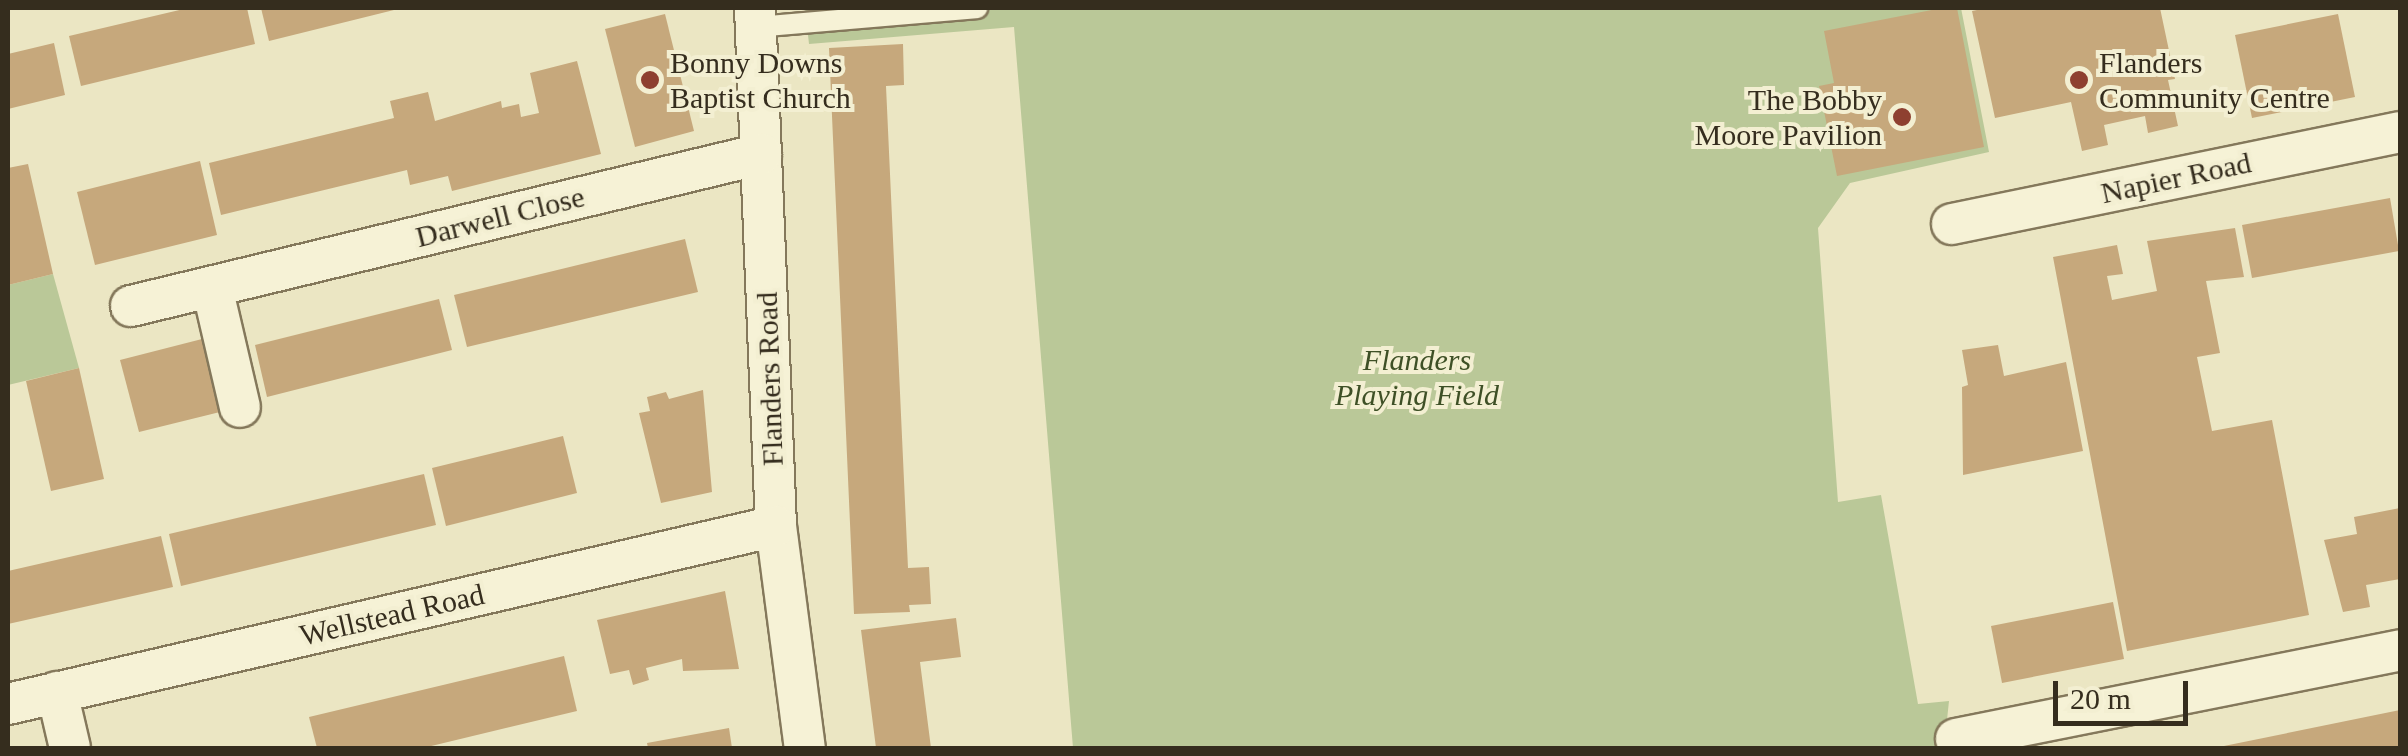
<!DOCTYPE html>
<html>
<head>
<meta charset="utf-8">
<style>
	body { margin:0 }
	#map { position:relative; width:2408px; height:756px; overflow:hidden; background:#ebe6c3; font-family:Georgia,serif }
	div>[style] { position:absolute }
	.green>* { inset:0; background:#bac898 }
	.building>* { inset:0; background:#c6a87c }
	.roads { filter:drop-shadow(2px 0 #84785b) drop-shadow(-2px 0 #84785b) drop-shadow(0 2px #84785b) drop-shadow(0 -2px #84785b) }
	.lane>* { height:20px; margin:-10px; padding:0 10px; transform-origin:10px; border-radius:10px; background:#f6f2d6 }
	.street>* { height:40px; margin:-20px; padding:0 20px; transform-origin:20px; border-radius:20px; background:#f6f2d6 }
	.dots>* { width:28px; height:28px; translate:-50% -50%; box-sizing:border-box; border:5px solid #f3efd2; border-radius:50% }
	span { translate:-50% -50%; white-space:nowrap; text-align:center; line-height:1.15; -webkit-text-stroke:8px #f3efd2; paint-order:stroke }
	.poi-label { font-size:30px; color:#352d1e }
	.left { translate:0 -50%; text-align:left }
	.right { translate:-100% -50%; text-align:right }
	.street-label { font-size:30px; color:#352d1e }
	.park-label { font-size:30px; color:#3e5026; font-style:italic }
	.frame { position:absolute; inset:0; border:10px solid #352d1e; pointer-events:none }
	.scale { position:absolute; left:2053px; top:681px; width:135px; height:45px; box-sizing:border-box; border:5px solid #352d1e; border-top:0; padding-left:12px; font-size:30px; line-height:35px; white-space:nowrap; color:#352d1e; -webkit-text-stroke:8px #f3efd2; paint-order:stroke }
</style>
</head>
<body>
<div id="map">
	<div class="green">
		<i style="clip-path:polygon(805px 8px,1961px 8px,1989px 152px,1850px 183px,1818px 228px,1838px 502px,1881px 495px,1918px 704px,1949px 701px,1944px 748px,1073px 748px,1014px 27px,809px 44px)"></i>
		<i style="clip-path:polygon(53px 274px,79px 368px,8px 385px,8px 285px)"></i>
	</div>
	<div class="building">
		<i style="clip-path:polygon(188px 8px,247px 8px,255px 44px,81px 86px,69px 36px)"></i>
		<i style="clip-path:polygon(261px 8px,398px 8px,398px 9px,269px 41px)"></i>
		<i style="clip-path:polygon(1942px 8px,1957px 8px,1984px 147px,1837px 176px,1819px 86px,1834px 83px,1824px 31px)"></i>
		<i style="clip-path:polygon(1987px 8px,2160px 8px,2175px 79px,2168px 80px,2178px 126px,2148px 133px,2145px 116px,2104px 125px,2108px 145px,2082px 151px,2071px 102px,1995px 118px,1972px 11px)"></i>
		<i style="clip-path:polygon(665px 14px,694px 131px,635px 147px,605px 29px)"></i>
		<i style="clip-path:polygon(2338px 14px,2355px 97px,2252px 118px,2235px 35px)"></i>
		<i style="clip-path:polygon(54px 43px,65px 95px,8px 109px,8px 54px)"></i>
		<i style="clip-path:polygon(903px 44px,904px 85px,886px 86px,908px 568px,929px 567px,931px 604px,909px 605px,910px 612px,854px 614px,829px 48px)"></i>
		<i style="clip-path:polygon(577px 61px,601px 154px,452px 191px,448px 176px,410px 185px,407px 170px,221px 215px,209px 163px,394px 118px,390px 101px,428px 92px,435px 121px,501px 101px,502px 108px,519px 104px,521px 117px,539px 113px,530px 73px)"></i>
		<i style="clip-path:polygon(200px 161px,217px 235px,95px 265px,77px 192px)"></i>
		<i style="clip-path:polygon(28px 164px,53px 274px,8px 285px,8px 168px)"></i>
		<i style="clip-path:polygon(2390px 198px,2399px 251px,2252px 278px,2242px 225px)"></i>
		<i style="clip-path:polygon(2235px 228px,2244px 277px,2206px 281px,2220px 353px,2197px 357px,2212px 431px,2272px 420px,2309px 615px,2127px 651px,2053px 257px,2117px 245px,2123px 274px,2107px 276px,2112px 300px,2157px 291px,2147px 241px)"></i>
		<i style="clip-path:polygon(685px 239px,698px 292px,467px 347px,454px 295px)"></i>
		<i style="clip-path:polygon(439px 299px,452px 350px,267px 397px,255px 345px)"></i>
		<i style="clip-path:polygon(202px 339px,220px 412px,139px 432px,120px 360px)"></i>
		<i style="clip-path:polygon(1998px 345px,2004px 376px,2066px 362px,2083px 451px,1963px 475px,1962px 387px,1968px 385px,1962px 350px)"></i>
		<i style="clip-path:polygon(79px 368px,104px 479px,51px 491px,26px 381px)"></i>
		<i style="clip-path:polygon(703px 390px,712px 492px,661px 503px,639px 413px,650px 411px,647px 397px,666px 392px,669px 399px)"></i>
		<i style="clip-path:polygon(563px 436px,577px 493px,446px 526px,432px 468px)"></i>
		<i style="clip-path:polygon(424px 474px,436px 525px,181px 586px,169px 534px)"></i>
		<i style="clip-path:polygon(2400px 508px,2400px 579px,2366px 585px,2370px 607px,2343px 612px,2324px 540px,2357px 534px,2354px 517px)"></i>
		<i style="clip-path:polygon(161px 536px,173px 587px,8px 624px,8px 571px)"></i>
		<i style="clip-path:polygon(725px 591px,739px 669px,683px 671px,682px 659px,646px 668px,649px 680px,633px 685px,629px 670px,610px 674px,597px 620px)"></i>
		<i style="clip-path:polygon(2113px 602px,2124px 659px,2002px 683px,1991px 626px)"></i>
		<i style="clip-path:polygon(956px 618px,961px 657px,920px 662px,931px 748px,876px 748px,861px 630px)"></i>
		<i style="clip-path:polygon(564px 656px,577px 711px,423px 748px,317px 748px,309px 717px)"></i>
		<i style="clip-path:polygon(2400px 710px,2400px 748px,2220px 748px,2219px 747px)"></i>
		<i style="clip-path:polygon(729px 728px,732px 748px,648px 748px,647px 743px)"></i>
	</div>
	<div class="roads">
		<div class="lane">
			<i style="left:756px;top:27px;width:222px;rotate:-4.9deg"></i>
		</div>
		<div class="street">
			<i style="left:755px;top:8px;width:518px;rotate:87.68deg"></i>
			<i style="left:776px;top:526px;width:224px;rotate:82.6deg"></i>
			<i style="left:1952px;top:224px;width:457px;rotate:-11.6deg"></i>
			<i style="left:212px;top:287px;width:123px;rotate:76.9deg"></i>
			<i style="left:131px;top:306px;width:648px;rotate:-13.56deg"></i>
			<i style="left:57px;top:692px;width:57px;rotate:76.9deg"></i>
			<i style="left:8px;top:704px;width:788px;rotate:-13.05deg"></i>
			<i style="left:1956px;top:739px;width:453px;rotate:-11.3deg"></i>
		</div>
	</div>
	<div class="dots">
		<i style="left:650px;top:80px;background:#8e4030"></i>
		<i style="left:2079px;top:80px;background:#8e4030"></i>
		<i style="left:1902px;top:117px;background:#8e4030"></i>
	</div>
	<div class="poi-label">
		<span class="left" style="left:670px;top:80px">Bonny Downs<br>Baptist Church</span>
		<span class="left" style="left:2099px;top:80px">Flanders<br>Community Centre</span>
		<span class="right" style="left:1882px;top:117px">The Bobby<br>Moore Pavilion</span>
	</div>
	<div class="street-label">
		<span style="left:2176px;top:178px;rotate:-12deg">Napier Road</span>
		<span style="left:500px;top:217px;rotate:-14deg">Darwell Close</span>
		<span style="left:770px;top:379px;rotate:-92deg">Flanders Road</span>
		<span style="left:392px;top:615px;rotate:-13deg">Wellstead Road</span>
	</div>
	<div class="park-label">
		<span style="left:1417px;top:377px">Flanders<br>Playing Field</span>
	</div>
	<div class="frame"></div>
	<div class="scale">20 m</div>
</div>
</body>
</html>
